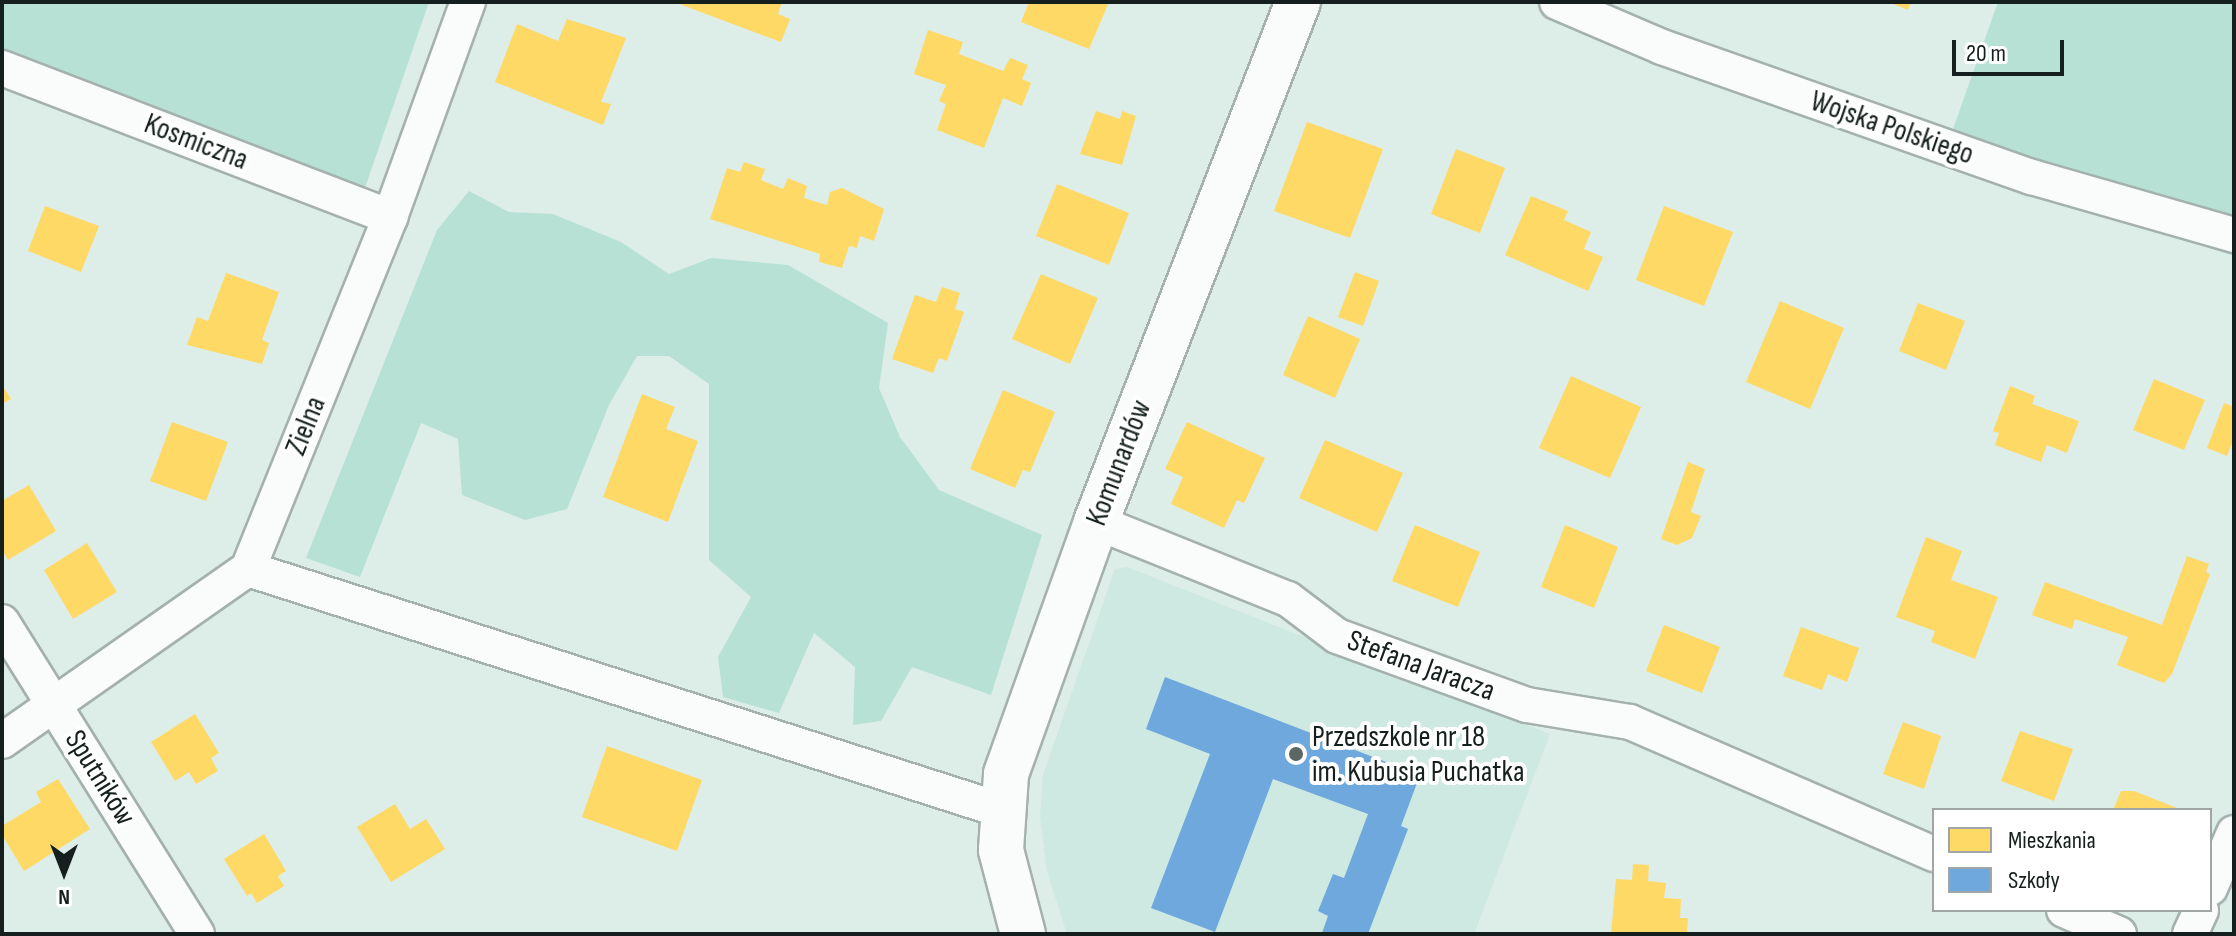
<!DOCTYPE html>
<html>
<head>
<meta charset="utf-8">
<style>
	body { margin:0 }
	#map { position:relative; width:2236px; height:936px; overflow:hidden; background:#ddede8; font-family:"Sofia Sans Condensed",sans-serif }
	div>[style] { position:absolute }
	.built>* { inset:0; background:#cde9e1 }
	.green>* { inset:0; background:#b8e1d6 }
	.homes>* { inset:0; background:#ffd966 }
	.schools>* { inset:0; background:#6fa8dc }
	.roads { filter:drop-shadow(2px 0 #a4b1ad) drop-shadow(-2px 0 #a4b1ad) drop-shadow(0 2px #a4b1ad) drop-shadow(0 -2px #a4b1ad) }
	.street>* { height:34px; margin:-17px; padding:0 17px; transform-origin:17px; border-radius:17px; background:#fafcfc }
	.secondary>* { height:44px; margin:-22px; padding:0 22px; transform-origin:22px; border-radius:22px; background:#fafcfc }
	.dots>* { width:22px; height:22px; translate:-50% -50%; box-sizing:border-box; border:4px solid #fff; border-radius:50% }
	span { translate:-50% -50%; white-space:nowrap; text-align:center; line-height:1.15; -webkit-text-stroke:8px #fff; paint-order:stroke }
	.street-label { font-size:30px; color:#151f1d }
	.poi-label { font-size:30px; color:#151f1d }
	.left { translate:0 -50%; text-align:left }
	.frame { position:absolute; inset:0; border:4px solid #151f1d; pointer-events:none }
	.legend { position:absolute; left:1932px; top:808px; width:280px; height:104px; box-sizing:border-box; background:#fff; border:2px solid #a1a5a5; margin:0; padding:10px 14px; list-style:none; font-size:24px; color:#151f1d }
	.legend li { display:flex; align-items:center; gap:16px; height:40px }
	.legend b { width:40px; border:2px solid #a1a5a5 }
	.north { position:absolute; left:24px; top:832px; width:80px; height:80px; -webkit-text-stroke:6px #fff; paint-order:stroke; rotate:180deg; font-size:22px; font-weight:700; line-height:32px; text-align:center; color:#151f1d }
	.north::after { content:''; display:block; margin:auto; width:28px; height:36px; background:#151f1d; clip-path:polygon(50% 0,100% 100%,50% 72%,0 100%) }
	.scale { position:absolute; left:1952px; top:40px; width:112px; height:36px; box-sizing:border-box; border:4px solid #151f1d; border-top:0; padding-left:10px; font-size:24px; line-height:28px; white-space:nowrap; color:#151f1d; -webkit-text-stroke:6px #fff; paint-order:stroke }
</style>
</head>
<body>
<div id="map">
	<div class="built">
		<i style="clip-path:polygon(1127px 567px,1550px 734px,1474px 934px,1067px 934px,1047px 871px,1040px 816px,1043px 775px,1115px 569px)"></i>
	</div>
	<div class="green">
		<i style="clip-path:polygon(2px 2px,429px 2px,356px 214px,2px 85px)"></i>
		<i style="clip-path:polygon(1998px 2px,2234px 2px,2234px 256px,1942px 160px)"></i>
		<i style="clip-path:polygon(469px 191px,509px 212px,553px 214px,621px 242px,669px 274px,711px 258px,788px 265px,888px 323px,879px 388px,900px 437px,939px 490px,1042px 535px,991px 695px,912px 667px,881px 721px,853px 725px,855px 667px,814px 633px,779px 713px,723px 697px,718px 657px,751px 597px,709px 560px,709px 384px,669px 356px,637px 356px,609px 405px,567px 509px,525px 520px,462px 495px,458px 439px,421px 423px,360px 577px,306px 558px,437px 230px)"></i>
	</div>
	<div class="homes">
		<i style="clip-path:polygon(674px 2px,782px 2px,778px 14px,790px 19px,781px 42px)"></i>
		<i style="clip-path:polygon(1029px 2px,1109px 2px,1089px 49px,1021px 22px)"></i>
		<i style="clip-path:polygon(1888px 2px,1911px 2px,1908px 10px)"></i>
		<i style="clip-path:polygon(567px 19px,626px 38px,601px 102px,611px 104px,603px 125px,495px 82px,517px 24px,558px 41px)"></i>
		<i style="clip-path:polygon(928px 30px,963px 42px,959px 54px,1003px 71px,1010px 58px,1028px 65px,1022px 79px,1031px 83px,1022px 106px,1003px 98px,984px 148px,937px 130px,946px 104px,939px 101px,946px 85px,914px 74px)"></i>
		<i style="clip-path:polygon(1096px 111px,1120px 119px,1122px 111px,1136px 116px,1122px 165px,1080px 154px)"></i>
		<i style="clip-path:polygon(1307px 122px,1383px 149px,1350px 238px,1274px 211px)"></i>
		<i style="clip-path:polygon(1456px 149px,1505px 168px,1480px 233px,1431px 214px)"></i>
		<i style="clip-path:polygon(744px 162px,765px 169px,761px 180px,783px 189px,788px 178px,807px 186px,804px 198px,827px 205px,830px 192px,842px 188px,884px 209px,874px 241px,860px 236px,857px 248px,849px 246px,842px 268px,819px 262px,820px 254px,710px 219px,727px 168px,740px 172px)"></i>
		<i style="clip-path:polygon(1057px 184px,1129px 213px,1109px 265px,1036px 236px)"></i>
		<i style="clip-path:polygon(1531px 196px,1568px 211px,1564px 220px,1591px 232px,1584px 249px,1603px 257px,1588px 291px,1505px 255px)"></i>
		<i style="clip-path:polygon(45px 206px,99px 226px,81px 272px,28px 251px)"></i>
		<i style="clip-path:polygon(1664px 206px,1733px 232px,1704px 306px,1636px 280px)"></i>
		<i style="clip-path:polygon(1355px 272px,1379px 281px,1363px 326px,1338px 317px)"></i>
		<i style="clip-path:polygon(226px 273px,279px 292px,262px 340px,269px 343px,262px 364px,187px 345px,197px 317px,208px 321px)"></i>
		<i style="clip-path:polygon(1041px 274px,1098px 298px,1070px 364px,1012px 339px)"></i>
		<i style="clip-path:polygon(942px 287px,960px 293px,955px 309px,964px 312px,947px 361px,939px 358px,933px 373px,892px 359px,915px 295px,936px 302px)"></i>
		<i style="clip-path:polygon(1780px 301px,1844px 328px,1810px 409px,1746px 382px)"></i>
		<i style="clip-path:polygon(1918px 303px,1965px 321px,1946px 370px,1899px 351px)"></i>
		<i style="clip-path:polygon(1308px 316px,1360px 339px,1335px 398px,1283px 375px)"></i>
		<i style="clip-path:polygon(1571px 376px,1641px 407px,1610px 478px,1539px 448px)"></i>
		<i style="clip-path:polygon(2154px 379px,2205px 400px,2184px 450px,2133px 430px)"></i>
		<i style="clip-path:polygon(2px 385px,11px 399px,2px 404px)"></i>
		<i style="clip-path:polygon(2010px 386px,2035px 396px,2032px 404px,2079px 421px,2067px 453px,2047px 445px,2041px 462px,1995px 445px,1999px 433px,1993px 431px)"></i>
		<i style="clip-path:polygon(1003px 390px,1055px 412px,1030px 472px,1023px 470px,1015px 488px,970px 469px)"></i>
		<i style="clip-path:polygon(642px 394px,675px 407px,666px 429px,698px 441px,668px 522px,603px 497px)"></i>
		<i style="clip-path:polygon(2224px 403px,2234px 407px,2234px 438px,2227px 456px,2207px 448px)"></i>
		<i style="clip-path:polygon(172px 422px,228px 442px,206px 501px,150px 481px)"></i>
		<i style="clip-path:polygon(1187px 422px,1265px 458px,1244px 503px,1237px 500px,1224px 528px,1171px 504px,1183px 477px,1165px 469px)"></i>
		<i style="clip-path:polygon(1325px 440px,1403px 473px,1377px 532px,1299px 498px)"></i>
		<i style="clip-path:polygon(1688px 462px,1705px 469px,1691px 512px,1701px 516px,1692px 538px,1677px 545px,1661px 539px)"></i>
		<i style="clip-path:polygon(29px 485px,56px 531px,8px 560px,2px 550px,2px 501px)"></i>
		<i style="clip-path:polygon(1415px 525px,1480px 552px,1458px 607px,1392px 581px)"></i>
		<i style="clip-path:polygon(1565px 525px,1618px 547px,1594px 608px,1541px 587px)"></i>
		<i style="clip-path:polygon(1926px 537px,1962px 551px,1951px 580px,1998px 597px,1975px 659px,1931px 642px,1935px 631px,1896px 617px)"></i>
		<i style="clip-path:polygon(87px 543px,117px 592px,73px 619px,44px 570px)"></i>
		<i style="clip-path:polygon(2187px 556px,2209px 564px,2206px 572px,2210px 574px,2172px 674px,2164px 683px,2117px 665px,2128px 637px,2075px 619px,2072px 629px,2032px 615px,2045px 582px,2162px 625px)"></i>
		<i style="clip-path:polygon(1664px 625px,1720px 647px,1702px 693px,1646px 671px)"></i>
		<i style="clip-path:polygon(1801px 627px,1859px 648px,1847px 682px,1828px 674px,1822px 690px,1783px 676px)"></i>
		<i style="clip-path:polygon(195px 714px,219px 753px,211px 758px,218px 771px,196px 784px,189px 772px,175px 781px,151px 742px)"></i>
		<i style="clip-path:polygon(1903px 722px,1941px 736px,1924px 789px,1883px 774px)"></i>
		<i style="clip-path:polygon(2020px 731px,2073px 749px,2054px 801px,2001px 781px)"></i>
		<i style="clip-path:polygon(607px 746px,702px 780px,677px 851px,582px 817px)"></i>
		<i style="clip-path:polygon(58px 779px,90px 829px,24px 871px,2px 835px,2px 826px,41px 802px,36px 792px)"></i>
		<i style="clip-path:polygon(2121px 791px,2134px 791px,2182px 810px,2113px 810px)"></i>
		<i style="clip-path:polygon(395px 804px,410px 829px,426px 819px,445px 849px,391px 882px,357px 827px)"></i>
		<i style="clip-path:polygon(264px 834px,286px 871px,278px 876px,284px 886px,257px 903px,251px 893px,247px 896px,224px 859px)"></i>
		<i style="clip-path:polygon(1633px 864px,1649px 865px,1648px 881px,1666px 883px,1664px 898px,1681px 899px,1680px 918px,1688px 918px,1687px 934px,1611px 934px,1616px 879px,1632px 880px)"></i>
	</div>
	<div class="schools">
		<i style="clip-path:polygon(1165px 677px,1420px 775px,1401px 826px,1408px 829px,1368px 934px,1322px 933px,1328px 916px,1318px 911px,1333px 874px,1344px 878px,1368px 814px,1273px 779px,1215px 932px,1151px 908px,1210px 754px,1146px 729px)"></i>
	</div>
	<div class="roads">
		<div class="street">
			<i style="left:1557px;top:2px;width:114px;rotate:23.2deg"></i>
			<i style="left:1662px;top:47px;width:392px;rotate:19.4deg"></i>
			<i style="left:2032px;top:177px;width:210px;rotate:16deg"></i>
			<i style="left:2px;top:68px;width:416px;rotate:21deg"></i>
			<i style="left:1096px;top:522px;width:207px;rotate:21.9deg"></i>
			<i style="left:1288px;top:599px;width:61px;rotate:37.1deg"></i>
			<i style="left:1337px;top:636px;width:202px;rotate:20deg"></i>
			<i style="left:1527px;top:705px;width:104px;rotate:9.4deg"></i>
			<i style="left:1630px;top:722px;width:331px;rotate:23.5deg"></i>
			<i style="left:248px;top:569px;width:791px;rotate:17.75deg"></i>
			<i style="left:2px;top:622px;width:368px;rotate:58deg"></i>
			<i style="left:2px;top:741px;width:300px;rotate:-35deg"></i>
			<i style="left:248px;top:569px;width:380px;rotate:-68deg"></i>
			<i style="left:390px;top:217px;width:229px;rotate:-70.1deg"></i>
			<i style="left:2210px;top:888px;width:60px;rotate:-66.4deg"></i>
			<i style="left:2064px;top:910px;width:60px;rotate:23.6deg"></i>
			<i style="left:2190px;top:934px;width:26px;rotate:-65deg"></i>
		</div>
		<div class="secondary">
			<i style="left:1023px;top:934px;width:87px;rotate:-104.7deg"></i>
			<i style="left:1001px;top:850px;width:76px;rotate:-86.2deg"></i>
			<i style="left:1006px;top:774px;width:268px;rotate:-70.3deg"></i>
			<i style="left:1096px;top:522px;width:558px;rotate:-68.77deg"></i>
		</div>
	</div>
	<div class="dots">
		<i style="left:1296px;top:754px;background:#5b6764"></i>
	</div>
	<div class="street-label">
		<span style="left:1892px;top:128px;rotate:19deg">Wojska Polskiego</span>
		<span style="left:196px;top:142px;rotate:21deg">Kosmiczna</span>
		<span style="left:306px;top:426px;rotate:-68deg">Zielna</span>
		<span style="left:1119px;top:463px;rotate:-69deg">Komunardów</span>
		<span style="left:1421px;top:666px;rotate:20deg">Stefana Jaracza</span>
		<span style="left:100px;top:778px;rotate:58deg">Sputników</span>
	</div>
	<div class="poi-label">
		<span class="left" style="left:1312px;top:754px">Przedszkole nr 18<br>im. Kubusia Puchatka</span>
	</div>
	<div class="frame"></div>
	<ul class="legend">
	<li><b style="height:22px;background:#ffd966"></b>Mieszkania</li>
	<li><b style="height:22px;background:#6fa8dc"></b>Szkoły</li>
	</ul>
	<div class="north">N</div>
	<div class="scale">20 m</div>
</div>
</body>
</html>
